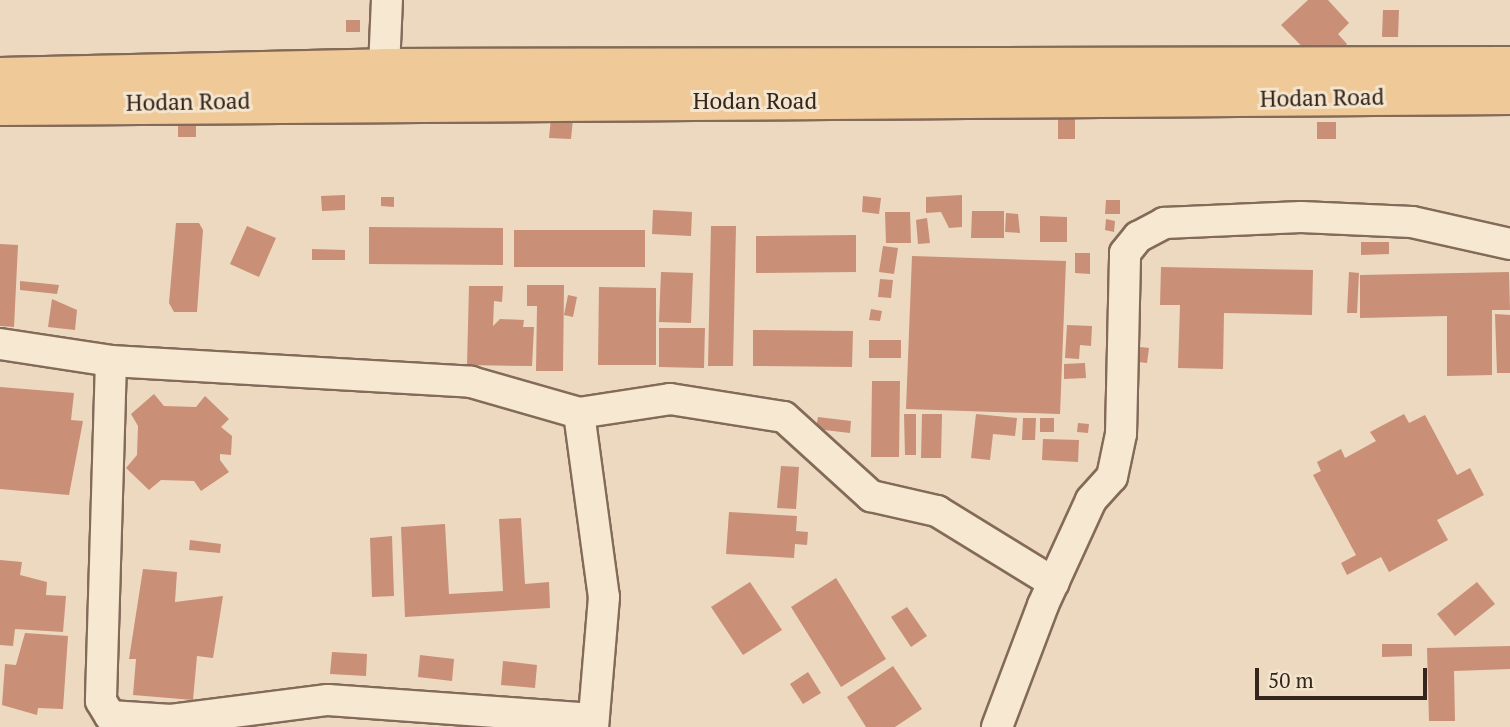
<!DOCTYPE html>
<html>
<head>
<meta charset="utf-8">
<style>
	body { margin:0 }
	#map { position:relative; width:1510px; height:727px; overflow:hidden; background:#ecd9c0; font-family:"PT Serif",serif }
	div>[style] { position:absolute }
	.building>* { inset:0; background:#c98f77 }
	.roads { filter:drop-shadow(2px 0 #846a59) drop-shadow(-2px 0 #846a59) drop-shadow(0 2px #846a59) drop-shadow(0 -2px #846a59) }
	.minor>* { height:30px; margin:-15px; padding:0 15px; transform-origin:15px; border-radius:15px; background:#f7e8d2 }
	.major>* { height:38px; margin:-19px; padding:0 19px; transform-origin:19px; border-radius:19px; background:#efc998 }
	span { translate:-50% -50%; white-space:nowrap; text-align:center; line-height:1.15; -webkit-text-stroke:6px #f4e5cf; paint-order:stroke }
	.street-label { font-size:23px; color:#34251d }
	.scale { position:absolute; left:1255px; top:668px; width:172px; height:32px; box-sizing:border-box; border:4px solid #34251d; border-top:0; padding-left:9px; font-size:21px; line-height:24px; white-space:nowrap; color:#34251d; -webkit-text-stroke:5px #f4e5cf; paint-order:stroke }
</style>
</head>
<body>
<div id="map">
	<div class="building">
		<i style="clip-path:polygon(1308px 0,1328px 0,1349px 23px,1338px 34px,1347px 44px,1322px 67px,1281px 25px)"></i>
		<i style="clip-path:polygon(1383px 10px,1399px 10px,1398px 37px,1382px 37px)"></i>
		<i style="clip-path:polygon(346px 20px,360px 20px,360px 32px,346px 32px)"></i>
		<i style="clip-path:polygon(551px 118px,573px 119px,571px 139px,549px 138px)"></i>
		<i style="clip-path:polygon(1058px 119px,1075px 119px,1075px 139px,1058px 139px)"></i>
		<i style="clip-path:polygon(178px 122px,196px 122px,196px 137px,178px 137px)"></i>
		<i style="clip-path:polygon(1317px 122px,1336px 122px,1336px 139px,1317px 139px)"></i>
		<i style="clip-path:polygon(345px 195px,345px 210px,322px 211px,321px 196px)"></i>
		<i style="clip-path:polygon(962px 195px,962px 227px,949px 228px,941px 212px,926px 213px,926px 197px)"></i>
		<i style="clip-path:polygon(863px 196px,881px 198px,879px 214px,862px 212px)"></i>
		<i style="clip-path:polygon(381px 197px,394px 197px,394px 207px,381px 206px)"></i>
		<i style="clip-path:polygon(1106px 200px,1120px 200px,1120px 214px,1105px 214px)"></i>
		<i style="clip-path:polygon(653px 210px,692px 212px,691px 236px,652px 234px)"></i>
		<i style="clip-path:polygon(972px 211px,1004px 211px,1004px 238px,971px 238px)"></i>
		<i style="clip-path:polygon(885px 212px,910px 212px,911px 243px,886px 243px)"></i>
		<i style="clip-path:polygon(1006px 213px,1018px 214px,1020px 233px,1005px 232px)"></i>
		<i style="clip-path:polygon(1040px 216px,1067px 217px,1067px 242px,1040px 242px)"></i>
		<i style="clip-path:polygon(927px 218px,930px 243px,918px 244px,916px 220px)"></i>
		<i style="clip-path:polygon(1106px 219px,1115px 221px,1114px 232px,1105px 230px)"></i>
		<i style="clip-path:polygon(176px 223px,199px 223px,203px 230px,197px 312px,174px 312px,169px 303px)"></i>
		<i style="clip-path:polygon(247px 226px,276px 238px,259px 277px,230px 264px)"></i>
		<i style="clip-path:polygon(711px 226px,736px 226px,733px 366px,708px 366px)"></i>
		<i style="clip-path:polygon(369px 227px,503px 228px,503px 265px,369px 264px)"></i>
		<i style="clip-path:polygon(514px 230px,645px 230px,645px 267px,514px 267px)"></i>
		<i style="clip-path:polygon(856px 235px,856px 272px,756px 273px,756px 236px)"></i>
		<i style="clip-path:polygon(1361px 242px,1389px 242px,1389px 254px,1361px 255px)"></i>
		<i style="clip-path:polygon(0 244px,18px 245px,14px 327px,0 326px)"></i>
		<i style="clip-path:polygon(883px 246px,898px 248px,894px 274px,879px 272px)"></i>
		<i style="clip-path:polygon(312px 249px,345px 250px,345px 260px,312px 260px)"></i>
		<i style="clip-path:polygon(1075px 253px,1090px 253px,1090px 274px,1075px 273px)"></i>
		<i style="clip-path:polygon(912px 256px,1066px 261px,1060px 414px,906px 409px)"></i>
		<i style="clip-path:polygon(1161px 267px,1313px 270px,1312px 315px,1224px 313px,1223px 369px,1178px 368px,1180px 305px,1160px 305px)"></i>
		<i style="clip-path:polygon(661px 272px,693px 273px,691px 323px,659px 322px)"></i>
		<i style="clip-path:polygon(1349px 272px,1359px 273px,1357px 313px,1347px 313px)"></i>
		<i style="clip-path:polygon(1509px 272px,1510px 310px,1492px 310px,1492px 375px,1447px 376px,1447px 316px,1360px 318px,1360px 275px)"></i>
		<i style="clip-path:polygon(880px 279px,893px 280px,891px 298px,878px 297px)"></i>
		<i style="clip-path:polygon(20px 281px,59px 285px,57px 294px,20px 290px)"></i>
		<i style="clip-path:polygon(527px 285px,564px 285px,563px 371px,536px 371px,537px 306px,527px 306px)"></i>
		<i style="clip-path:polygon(469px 286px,503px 286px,502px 302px,494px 301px,493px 326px,500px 319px,524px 320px,523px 327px,534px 327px,532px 366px,467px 365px)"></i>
		<i style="clip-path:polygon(599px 287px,656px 288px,656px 365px,598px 365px)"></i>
		<i style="clip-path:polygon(568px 295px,577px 297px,573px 317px,564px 315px)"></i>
		<i style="clip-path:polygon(52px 299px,77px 310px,75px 330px,48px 327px)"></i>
		<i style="clip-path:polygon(871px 309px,882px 311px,880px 321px,869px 320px)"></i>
		<i style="clip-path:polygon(1495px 314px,1510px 315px,1510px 373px,1497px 373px)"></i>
		<i style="clip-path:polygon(1067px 325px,1092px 326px,1091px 346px,1080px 345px,1079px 359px,1065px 358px)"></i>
		<i style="clip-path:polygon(659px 328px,705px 328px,704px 368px,659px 367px)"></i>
		<i style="clip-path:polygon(753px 330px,853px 331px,852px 367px,753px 366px)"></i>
		<i style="clip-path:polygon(869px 340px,901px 340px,901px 358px,869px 358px)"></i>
		<i style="clip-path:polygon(1140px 347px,1149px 348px,1147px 363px,1138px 362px)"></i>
		<i style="clip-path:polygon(1085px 363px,1086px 378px,1064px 379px,1064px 364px)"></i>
		<i style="clip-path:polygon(872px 381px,900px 381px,899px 457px,871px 457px)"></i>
		<i style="clip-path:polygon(0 387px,74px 393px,71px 420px,83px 421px,69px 495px,0 489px)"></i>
		<i style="clip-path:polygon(154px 394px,164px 406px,196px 407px,205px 396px,229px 419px,221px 427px,232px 436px,231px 455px,220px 454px,220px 460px,229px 472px,201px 491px,194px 481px,161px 480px,149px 490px,126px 468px,137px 455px,138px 426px,131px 414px)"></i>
		<i style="clip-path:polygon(904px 414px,916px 414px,916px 455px,905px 455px)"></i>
		<i style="clip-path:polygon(922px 414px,942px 414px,941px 458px,921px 458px)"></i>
		<i style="clip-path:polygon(976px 414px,1017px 418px,1015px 436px,993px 434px,990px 460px,971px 458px)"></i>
		<i style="clip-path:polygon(1404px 414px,1409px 423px,1425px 415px,1457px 475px,1470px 468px,1484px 495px,1437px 520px,1448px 540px,1389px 572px,1381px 557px,1347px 575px,1341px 563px,1356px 555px,1313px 475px,1321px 471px,1317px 462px,1341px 449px,1345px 458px,1376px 441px,1370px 432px)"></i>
		<i style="clip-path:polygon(818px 417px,851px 421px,850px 433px,816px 429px)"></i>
		<i style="clip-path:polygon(1023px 418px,1036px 418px,1035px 440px,1022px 440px)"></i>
		<i style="clip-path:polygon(1040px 418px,1054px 418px,1054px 432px,1040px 432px)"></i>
		<i style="clip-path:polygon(1078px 423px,1089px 424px,1088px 433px,1077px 432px)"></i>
		<i style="clip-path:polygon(1043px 439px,1079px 440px,1078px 462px,1042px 460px)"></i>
		<i style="clip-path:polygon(781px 466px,799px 467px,796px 509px,777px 508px)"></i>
		<i style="clip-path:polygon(729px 512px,797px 516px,796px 531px,808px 532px,807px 545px,795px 544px,794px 558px,726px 554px)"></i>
		<i style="clip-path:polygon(521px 518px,525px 584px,549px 582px,550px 608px,405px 617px,401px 527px,445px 524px,449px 594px,503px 591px,499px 519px)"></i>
		<i style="clip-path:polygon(392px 536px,394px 596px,372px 597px,370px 538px)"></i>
		<i style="clip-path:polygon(190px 540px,221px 544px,220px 553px,189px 550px)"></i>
		<i style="clip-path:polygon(0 560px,22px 562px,20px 575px,47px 582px,46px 595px,66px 596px,63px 632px,15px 629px,13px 646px,0 645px)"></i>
		<i style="clip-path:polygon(143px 569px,177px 572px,175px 602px,223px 596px,213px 658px,197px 656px,193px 700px,133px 695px,136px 659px,129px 659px)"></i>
		<i style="clip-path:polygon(836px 578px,886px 659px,841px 687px,791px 607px)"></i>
		<i style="clip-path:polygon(750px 582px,782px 630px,743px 655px,711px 607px)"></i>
		<i style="clip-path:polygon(1477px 582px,1495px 604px,1455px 636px,1437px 614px)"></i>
		<i style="clip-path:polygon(907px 607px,927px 636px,911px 647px,891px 617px)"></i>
		<i style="clip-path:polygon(25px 633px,68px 636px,63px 709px,38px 708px,37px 715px,2px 705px,5px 664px,16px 665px)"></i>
		<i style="clip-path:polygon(1382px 644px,1412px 644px,1412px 656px,1382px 657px)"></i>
		<i style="clip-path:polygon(1510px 646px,1510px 669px,1454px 671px,1455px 721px,1429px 721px,1427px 648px)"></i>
		<i style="clip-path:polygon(332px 652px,367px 654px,366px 676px,330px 674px)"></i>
		<i style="clip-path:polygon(420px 655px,454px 659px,452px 681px,418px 677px)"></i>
		<i style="clip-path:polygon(503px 661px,537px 665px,535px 688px,501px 685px)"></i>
		<i style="clip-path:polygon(893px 666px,922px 709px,895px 727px,866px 727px,847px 697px)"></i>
		<i style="clip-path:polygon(808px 672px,821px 693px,803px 704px,790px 684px)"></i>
	</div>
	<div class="roads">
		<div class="minor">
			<i style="left:384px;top:68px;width:68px;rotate:-87.5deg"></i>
			<i style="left:0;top:344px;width:112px;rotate:8.7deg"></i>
			<i style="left:111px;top:361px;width:361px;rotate:3.3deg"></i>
			<i style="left:471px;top:382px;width:112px;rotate:16deg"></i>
			<i style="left:579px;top:413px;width:186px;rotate:82.3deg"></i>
			<i style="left:604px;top:597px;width:130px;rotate:94.8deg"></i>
			<i style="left:111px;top:361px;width:340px;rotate:91.7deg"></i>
			<i style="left:101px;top:701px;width:17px;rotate:59deg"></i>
			<i style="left:110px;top:716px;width:61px;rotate:3.8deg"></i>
			<i style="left:171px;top:720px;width:158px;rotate:-7.3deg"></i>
			<i style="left:328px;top:700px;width:266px;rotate:4.1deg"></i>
			<i style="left:579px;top:413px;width:92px;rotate:-8.7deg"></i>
			<i style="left:670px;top:399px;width:115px;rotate:9deg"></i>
			<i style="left:784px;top:417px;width:118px;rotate:42.2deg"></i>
			<i style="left:871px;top:496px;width:68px;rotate:12.8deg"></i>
			<i style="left:937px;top:511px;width:137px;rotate:31.6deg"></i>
			<i style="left:997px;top:727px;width:130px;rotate:-69.3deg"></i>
			<i style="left:1043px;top:605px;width:115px;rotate:-65.4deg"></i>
			<i style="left:1091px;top:500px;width:31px;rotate:-48deg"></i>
			<i style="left:1112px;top:477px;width:44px;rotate:-78.2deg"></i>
			<i style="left:1121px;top:434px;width:181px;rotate:-88.7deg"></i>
			<i style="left:1125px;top:253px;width:21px;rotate:-51deg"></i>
			<i style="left:1138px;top:237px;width:30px;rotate:-28deg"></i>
			<i style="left:1164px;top:223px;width:137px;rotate:-2.5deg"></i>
			<i style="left:1301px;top:217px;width:111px;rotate:2.6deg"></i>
			<i style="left:1412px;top:222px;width:100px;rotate:12.7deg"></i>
		</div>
		<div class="major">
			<i style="left:0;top:77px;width:384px;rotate:-1.3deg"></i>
			<i style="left:384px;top:68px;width:1126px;rotate:-0.1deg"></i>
			<i style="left:0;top:106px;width:1510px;rotate:-0.42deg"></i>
		</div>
	</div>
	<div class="street-label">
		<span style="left:1322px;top:98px;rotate:-1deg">Hodan Road</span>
		<span style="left:755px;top:101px">Hodan Road</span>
		<span style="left:188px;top:102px;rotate:-1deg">Hodan Road</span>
	</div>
	<div class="scale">50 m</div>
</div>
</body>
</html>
